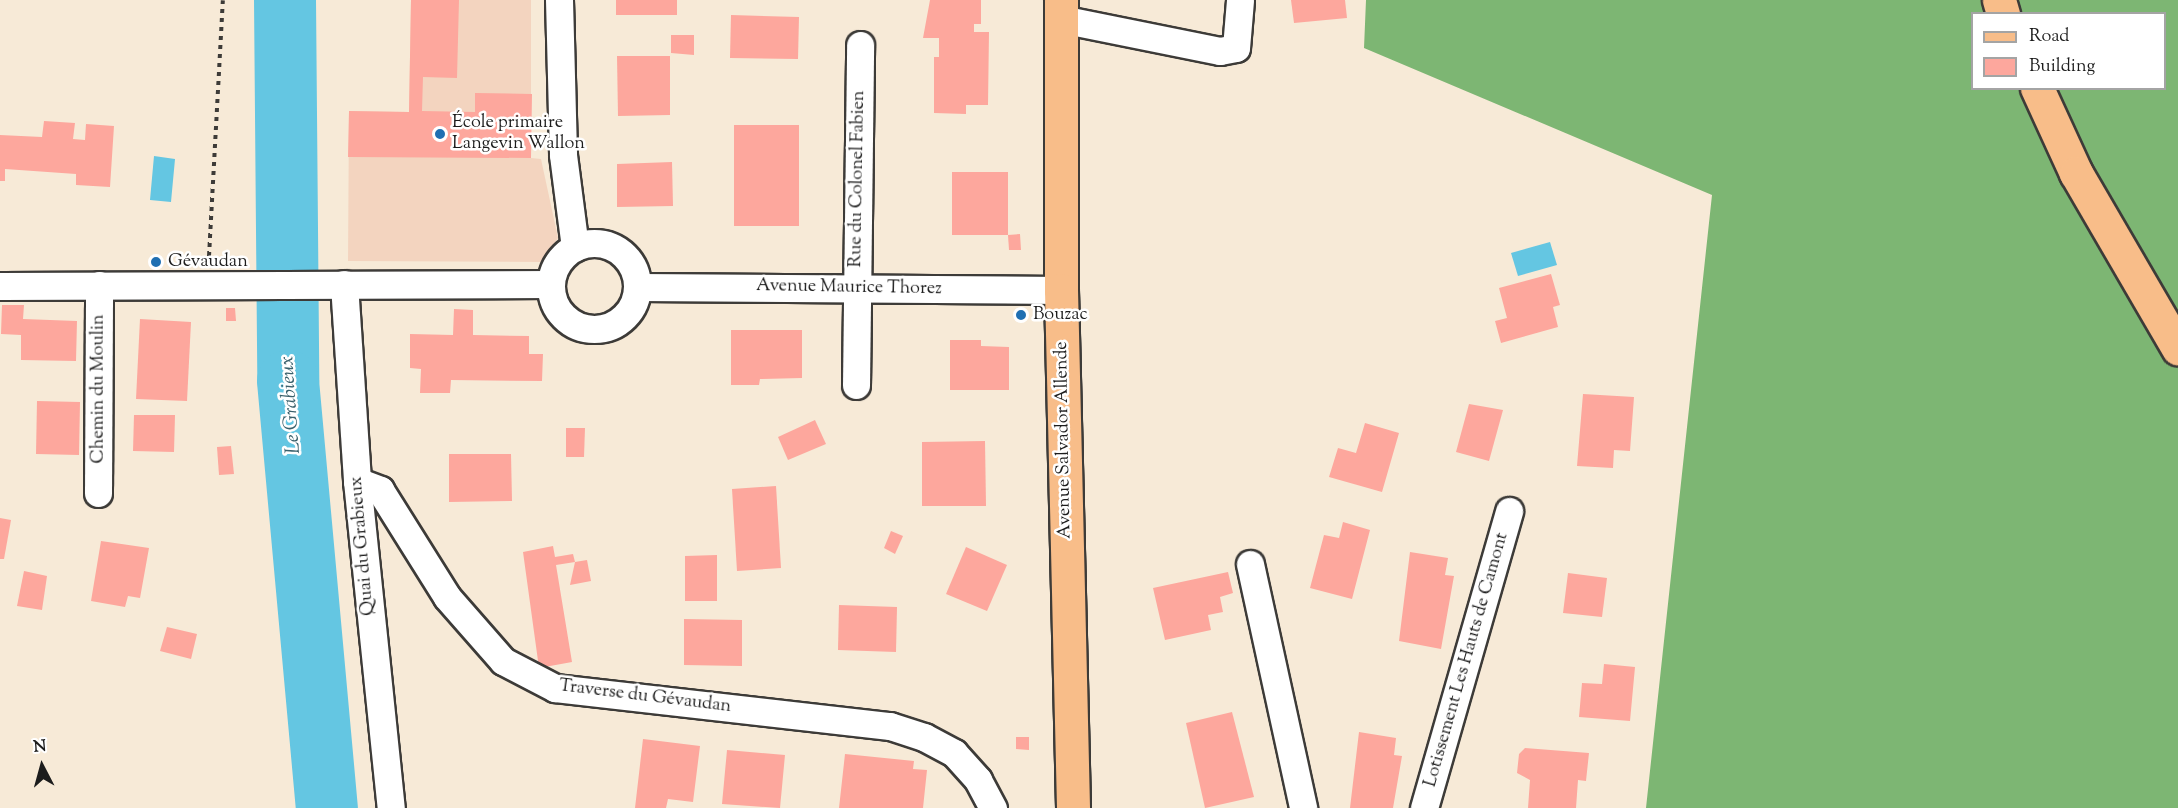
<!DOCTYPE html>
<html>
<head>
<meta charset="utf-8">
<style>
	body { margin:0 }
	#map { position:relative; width:2178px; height:808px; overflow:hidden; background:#f7ead7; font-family:"Sorts Mill Goudy",serif }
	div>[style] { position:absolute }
	.built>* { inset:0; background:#f3d4bf }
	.forest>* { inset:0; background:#7db673 }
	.water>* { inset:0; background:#64c6e2 }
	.river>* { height:62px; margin:-31px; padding:0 31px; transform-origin:31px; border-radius:31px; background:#64c6e2 }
	.building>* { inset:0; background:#fda79d }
	.path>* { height:4px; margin-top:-2px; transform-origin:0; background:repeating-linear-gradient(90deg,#3d3b38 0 4.5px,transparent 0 9px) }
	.roads { filter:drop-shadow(2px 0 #3d3b38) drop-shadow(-2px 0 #3d3b38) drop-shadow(0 2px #3d3b38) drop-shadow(0 -2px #3d3b38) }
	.street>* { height:27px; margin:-13.5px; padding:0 13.5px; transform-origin:13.5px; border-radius:13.5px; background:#fff }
	.street>.ring { margin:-13.5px; padding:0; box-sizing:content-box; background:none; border:27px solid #fff; border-radius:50% }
	.primary>* { height:33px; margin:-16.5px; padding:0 16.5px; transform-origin:16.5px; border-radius:16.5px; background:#f8bd89 }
	.dots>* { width:16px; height:16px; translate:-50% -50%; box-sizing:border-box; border:3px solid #fff; border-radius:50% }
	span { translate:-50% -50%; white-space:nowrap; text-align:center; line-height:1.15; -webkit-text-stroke:5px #fff; paint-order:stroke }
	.poi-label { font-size:18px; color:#1c1c1c }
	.left { translate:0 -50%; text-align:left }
	.street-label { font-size:18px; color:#1c1c1c }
	.water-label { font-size:20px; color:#39606b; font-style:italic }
	.legend { position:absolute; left:1971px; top:12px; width:195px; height:78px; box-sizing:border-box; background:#fff; border:2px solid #a4a4a4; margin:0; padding:8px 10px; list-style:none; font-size:18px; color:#1c1c1c }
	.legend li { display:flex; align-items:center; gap:12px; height:30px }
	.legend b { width:30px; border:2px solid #a4a4a4 }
	.north { position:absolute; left:12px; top:736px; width:60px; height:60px; -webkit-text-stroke:4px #fff; paint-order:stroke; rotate:354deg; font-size:16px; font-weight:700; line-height:24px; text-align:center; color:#1c1c1c }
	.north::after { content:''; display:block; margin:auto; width:21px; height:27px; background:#1c1c1c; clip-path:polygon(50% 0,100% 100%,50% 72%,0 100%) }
</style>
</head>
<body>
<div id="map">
	<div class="built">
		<i style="clip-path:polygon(411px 0,531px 0,531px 158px,541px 159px,558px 238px,542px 262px,348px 261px,349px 111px,409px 112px)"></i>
	</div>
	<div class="forest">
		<i style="clip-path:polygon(evenodd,1366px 0,2178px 0,2178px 808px,1646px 808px,1712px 195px,1364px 48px,1366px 0,1972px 14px,2164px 14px,2164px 88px,1972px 88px,1972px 14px)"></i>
	</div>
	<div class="water">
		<i style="clip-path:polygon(154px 156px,175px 159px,171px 202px,150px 200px)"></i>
		<i style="clip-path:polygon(1550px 242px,1557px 265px,1518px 276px,1511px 253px)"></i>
	</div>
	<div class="river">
		<i style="left:285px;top:0;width:381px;rotate:89.5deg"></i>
		<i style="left:288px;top:381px;width:429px;rotate:84.8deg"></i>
	</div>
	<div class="building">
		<i style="clip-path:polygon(411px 0,459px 0,457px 78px,423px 77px,422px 111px,475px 112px,475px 93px,532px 94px,531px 158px,348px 157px,349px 111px,409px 112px)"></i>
		<i style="clip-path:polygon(616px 0,677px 0,677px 15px,616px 15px)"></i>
		<i style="clip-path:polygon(930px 0,981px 0,981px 24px,974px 24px,974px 32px,989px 32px,988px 105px,966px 105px,966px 114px,934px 113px,934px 57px,939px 57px,939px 38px,923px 38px)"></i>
		<i style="clip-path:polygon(1291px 0,1345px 0,1347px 18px,1294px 23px)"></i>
		<i style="clip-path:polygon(731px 15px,799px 17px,798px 59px,730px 58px)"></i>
		<i style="clip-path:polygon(671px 35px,694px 35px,694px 55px,671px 53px)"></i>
		<i style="clip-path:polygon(617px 56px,670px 56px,670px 115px,618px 116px)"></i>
		<i style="clip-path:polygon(44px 121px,75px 123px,73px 139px,85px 140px,86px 124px,114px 126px,110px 187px,76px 185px,76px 174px,5px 169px,5px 181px,0 181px,0 135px,42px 137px)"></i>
		<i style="clip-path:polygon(734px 125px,799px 125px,799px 226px,734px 226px)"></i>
		<i style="clip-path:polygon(672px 162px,673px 206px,617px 207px,617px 164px)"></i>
		<i style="clip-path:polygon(952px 172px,1008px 172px,1008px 235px,952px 235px)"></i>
		<i style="clip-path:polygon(1020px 234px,1021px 250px,1009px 250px,1008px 235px)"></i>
		<i style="clip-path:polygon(1551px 274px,1560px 305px,1553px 307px,1558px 327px,1501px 343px,1495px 321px,1507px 318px,1499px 288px)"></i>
		<i style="clip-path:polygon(2px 305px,24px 305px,23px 319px,77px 321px,76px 361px,21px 360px,21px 335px,1px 334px)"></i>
		<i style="clip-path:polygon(226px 308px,235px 308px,236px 321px,226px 321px)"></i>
		<i style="clip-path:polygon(454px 309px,473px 310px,473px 335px,529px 336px,529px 354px,543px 354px,542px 381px,451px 380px,450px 393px,420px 393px,421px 369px,410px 368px,410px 334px,453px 335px)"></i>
		<i style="clip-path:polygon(140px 319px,191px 322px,187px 401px,136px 399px)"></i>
		<i style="clip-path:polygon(731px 330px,802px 330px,802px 378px,760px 379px,759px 385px,731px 385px)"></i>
		<i style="clip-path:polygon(950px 340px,981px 340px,981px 346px,1009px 347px,1009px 390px,950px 390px)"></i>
		<i style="clip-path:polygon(1583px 394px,1634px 397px,1630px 451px,1614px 450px,1613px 468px,1577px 466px)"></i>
		<i style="clip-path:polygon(37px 401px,80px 402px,79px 455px,36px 454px)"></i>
		<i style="clip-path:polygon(1469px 404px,1503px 410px,1489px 461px,1456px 452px)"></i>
		<i style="clip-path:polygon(134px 415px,175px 415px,174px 452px,133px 451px)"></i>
		<i style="clip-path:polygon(815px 420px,826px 444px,788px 460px,778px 437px)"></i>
		<i style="clip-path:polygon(1365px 423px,1399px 433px,1382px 492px,1329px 477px,1338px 448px,1356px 453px)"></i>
		<i style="clip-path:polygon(566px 428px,585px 428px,584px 457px,566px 457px)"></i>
		<i style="clip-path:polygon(985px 441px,986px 506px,922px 506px,922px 442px)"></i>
		<i style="clip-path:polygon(231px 446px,234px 474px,219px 475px,217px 447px)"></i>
		<i style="clip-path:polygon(449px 454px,511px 454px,512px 501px,449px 502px)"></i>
		<i style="clip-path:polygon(776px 486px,781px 568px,737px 571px,732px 489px)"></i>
		<i style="clip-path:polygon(0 518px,11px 520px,4px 559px,0 559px)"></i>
		<i style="clip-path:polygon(1343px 522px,1370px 530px,1352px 599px,1310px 588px,1324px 535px,1339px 538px)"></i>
		<i style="clip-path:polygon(891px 531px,903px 536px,895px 554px,884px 548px)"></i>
		<i style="clip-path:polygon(101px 541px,149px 548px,140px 598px,128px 596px,125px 607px,91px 601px)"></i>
		<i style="clip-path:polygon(553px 546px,555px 557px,573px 554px,575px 562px,556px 565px,572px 662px,539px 668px,523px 552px)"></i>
		<i style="clip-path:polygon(966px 547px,1007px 565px,987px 611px,946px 594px)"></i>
		<i style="clip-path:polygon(1410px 552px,1448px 558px,1445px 575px,1454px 576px,1441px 649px,1399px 641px)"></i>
		<i style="clip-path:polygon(717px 555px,717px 601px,685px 601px,685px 556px)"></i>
		<i style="clip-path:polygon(587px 560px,591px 581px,570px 585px,575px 562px)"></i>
		<i style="clip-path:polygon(24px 571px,47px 576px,42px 610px,17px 606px)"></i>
		<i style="clip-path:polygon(1228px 572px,1233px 593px,1220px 597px,1223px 612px,1208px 615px,1211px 630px,1165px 640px,1153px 588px)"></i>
		<i style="clip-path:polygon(1568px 573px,1607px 578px,1602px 617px,1563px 613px)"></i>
		<i style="clip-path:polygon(839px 605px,897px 607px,896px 652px,838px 650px)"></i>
		<i style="clip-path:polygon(684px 619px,742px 620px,742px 666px,684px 665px)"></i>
		<i style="clip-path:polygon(167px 627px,197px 634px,191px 659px,160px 651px)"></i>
		<i style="clip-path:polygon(1604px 664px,1635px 667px,1630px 721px,1579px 717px,1582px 683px,1602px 684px)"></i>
		<i style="clip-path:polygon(1232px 712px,1254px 797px,1205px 808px,1186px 723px)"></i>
		<i style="clip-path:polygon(1359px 732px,1396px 738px,1394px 755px,1402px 756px,1393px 808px,1350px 808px)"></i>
		<i style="clip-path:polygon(1016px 737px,1029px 737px,1029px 750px,1016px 749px)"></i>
		<i style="clip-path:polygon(643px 739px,700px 746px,693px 802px,668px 799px,666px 808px,635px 808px)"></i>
		<i style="clip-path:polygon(1525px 748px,1589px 753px,1586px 781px,1578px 780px,1576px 808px,1528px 808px,1530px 780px,1517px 773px,1519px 754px)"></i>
		<i style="clip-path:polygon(727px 750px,785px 755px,780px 808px,722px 804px)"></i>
		<i style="clip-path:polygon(845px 754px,914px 761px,913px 769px,927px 770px,923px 808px,839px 808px)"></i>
	</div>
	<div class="path">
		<i style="left:209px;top:256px;width:256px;rotate:-86.9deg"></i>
	</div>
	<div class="roads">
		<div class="street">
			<i style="left:559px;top:0;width:155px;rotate:88.5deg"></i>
			<i style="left:563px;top:155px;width:93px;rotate:82.6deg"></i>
			<i style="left:1061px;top:19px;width:162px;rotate:11.4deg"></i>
			<i style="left:1220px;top:51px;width:16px;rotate:-11deg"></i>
			<i style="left:1236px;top:48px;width:48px;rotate:-85.2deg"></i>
			<i class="ring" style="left:551px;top:243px;width:59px;height:59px"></i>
			<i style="left:344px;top:284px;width:197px;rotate:86.2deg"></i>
			<i style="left:357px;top:481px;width:329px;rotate:84.1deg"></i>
			<i style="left:0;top:286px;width:551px;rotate:-0.21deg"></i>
			<i style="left:638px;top:287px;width:423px;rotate:0.4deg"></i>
			<i style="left:856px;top:385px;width:340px;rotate:-89.3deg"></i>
			<i style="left:357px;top:481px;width:25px;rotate:21deg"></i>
			<i style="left:380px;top:490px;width:126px;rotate:57.9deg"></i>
			<i style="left:447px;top:597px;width:85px;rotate:48.8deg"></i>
			<i style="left:503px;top:661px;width:59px;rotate:27.4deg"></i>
			<i style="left:555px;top:688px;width:337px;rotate:6.5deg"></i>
			<i style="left:890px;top:726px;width:36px;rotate:18deg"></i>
			<i style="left:924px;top:737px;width:34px;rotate:28deg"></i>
			<i style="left:954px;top:753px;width:36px;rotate:48deg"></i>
			<i style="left:978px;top:780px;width:32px;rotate:62deg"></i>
			<i style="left:98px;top:493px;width:208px;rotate:-89.7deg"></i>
			<i style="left:1250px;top:564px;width:250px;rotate:77.7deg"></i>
			<i style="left:1424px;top:808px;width:309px;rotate:-74deg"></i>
		</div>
		<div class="primary">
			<i style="left:1061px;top:0;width:290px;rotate:90deg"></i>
			<i style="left:1061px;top:290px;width:518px;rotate:88.67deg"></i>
			<i style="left:1999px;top:0;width:15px;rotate:74deg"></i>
			<i style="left:2037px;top:88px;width:94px;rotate:65.4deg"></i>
			<i style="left:2076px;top:173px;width:203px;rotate:59.8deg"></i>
		</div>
	</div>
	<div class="dots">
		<i style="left:440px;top:134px;background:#1f6fb2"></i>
		<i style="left:156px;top:262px;background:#1f6fb2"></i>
		<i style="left:1021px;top:315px;background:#1f6fb2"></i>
	</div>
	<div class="poi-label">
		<span class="left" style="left:452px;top:134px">École primaire<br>Langevin Wallon</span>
		<span class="left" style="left:168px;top:262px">Gévaudan</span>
		<span class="left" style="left:1033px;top:315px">Bouzac</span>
	</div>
	<div class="street-label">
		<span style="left:858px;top:179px;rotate:-89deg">Rue du Colonel Fabien</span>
		<span style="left:849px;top:288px;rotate:1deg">Avenue Maurice Thorez</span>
		<span style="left:99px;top:389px;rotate:-90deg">Chemin du Moulin</span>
		<span style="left:1064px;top:440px;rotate:-91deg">Avenue Salvador Allende</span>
		<span style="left:363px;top:546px;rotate:-95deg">Quai du Grabieux</span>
		<span style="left:1467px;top:660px;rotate:-74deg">Lotissement Les Hauts de Camont</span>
		<span style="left:645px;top:697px;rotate:7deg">Traverse du Gévaudan</span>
	</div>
	<div class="water-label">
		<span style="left:291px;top:405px;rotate:-94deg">Le Grabieux</span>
	</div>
	<ul class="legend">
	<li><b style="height:8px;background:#f8bd89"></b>Road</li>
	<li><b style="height:16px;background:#fda79d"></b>Building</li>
	</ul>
	<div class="north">N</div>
</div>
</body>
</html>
